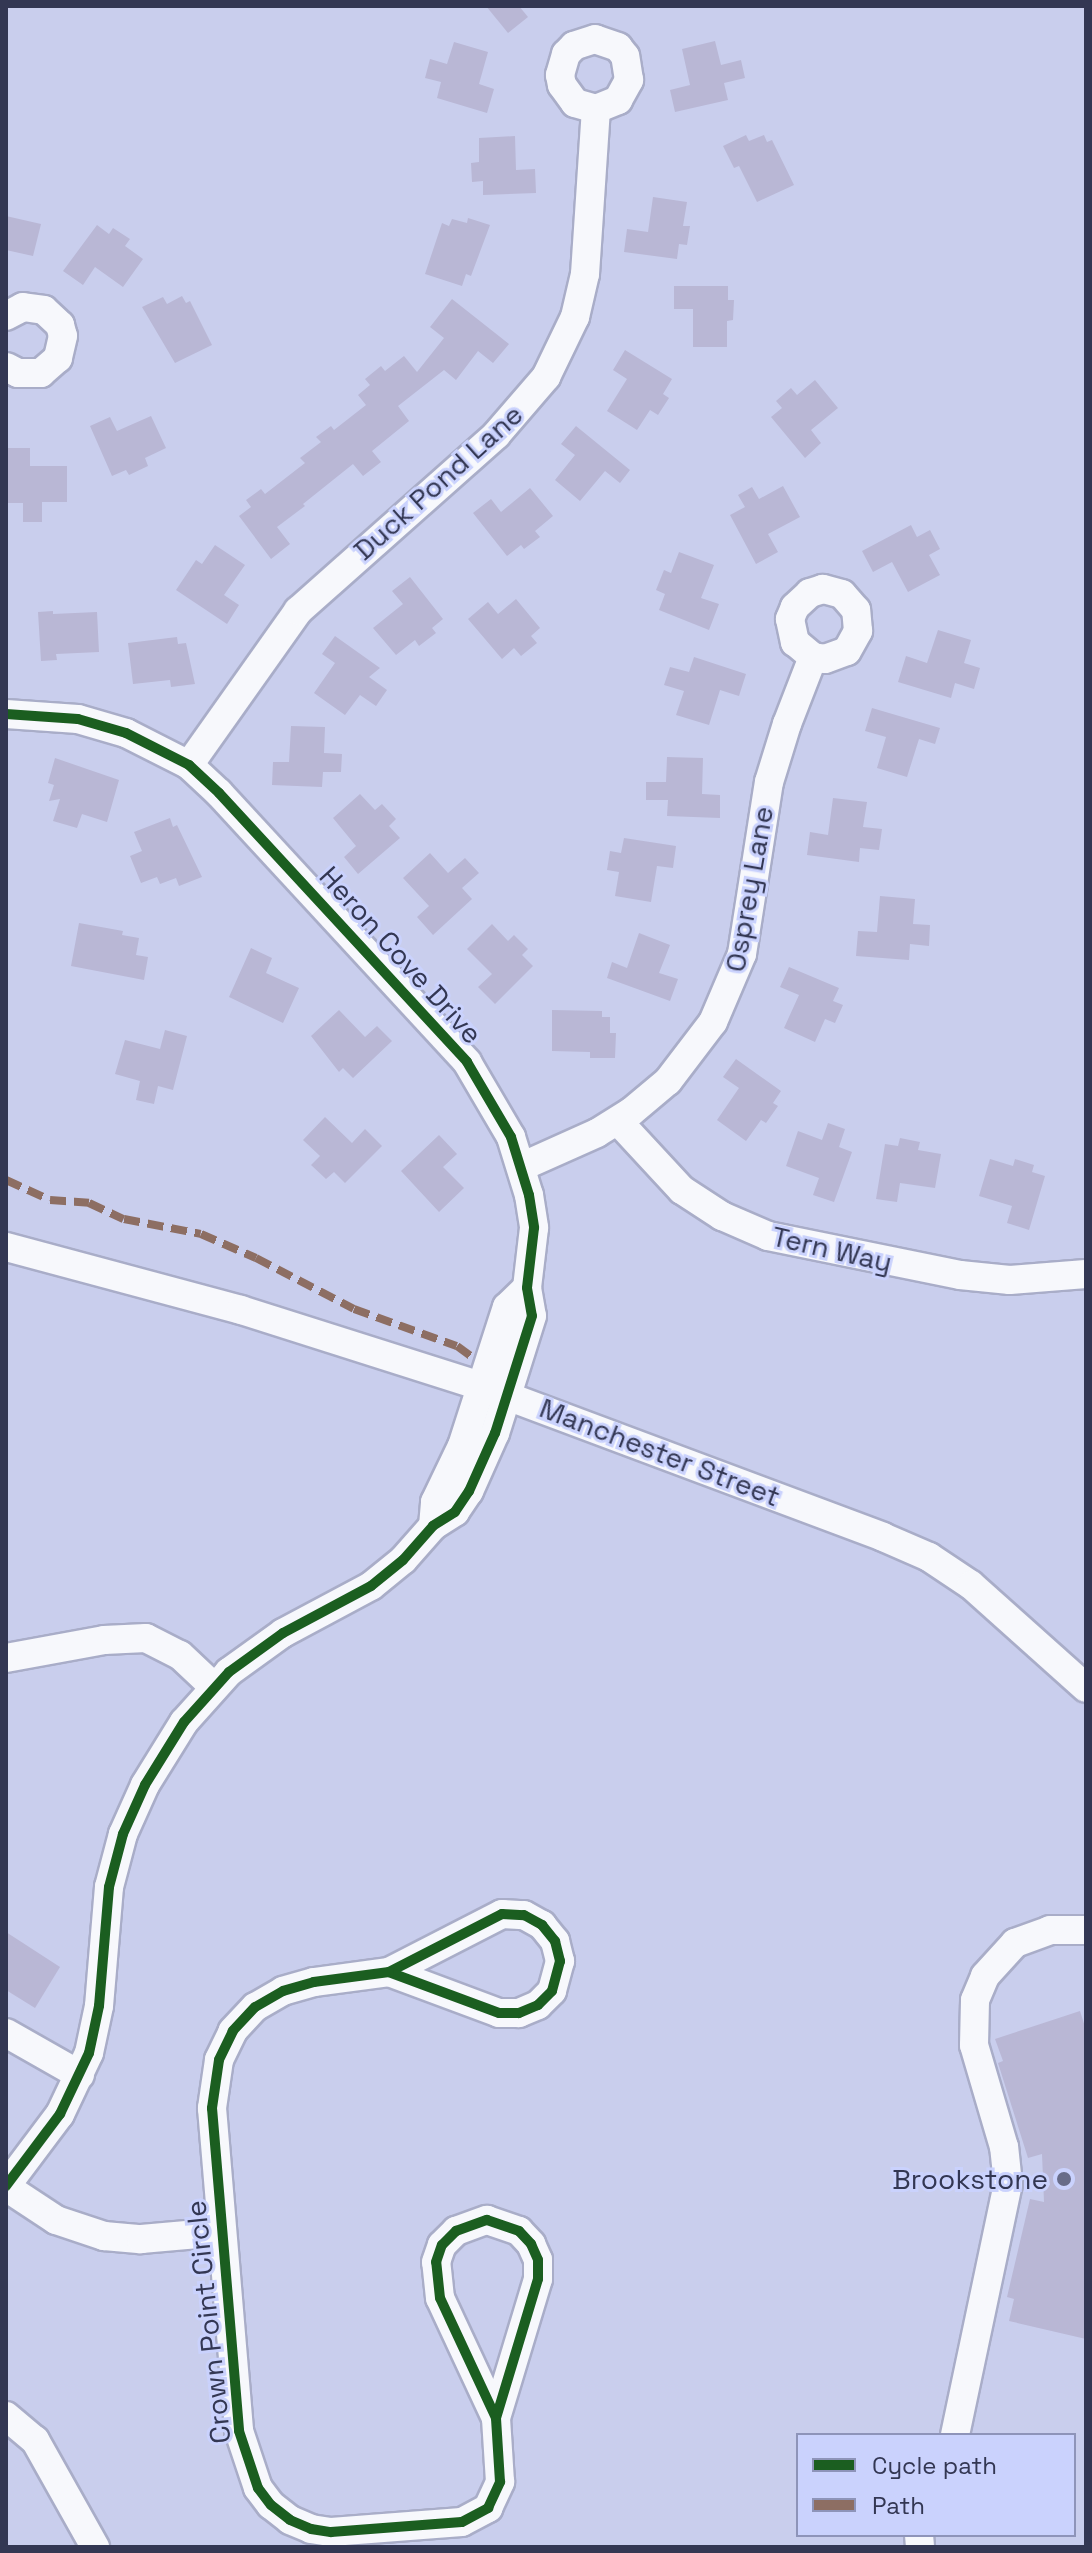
<!DOCTYPE html>
<html>
<head>
<meta charset="utf-8">
<style>
	body { margin:0 }
	#map { position:relative; width:1092px; height:2553px; overflow:hidden; background:#c9ceed; font-family:"Space Grotesk",sans-serif }
	div>[style] { position:absolute }
	.building>* { inset:0; background:#b9b7d5 }
	.roads { filter:drop-shadow(2px 0 #a9adc8) drop-shadow(-2px 0 #a9adc8) drop-shadow(0 2px #a9adc8) drop-shadow(0 -2px #a9adc8) }
	.minor>* { height:28px; margin:-14px; padding:0 14px; transform-origin:14px; border-radius:14px; background:#f7f8fc }
	.quiet>* { height:8px; margin-top:-4px; transform-origin:0; background:repeating-linear-gradient(90deg,#8d6e63 0 16px,transparent 0 24px) }
	.cycleway>* { height:10px; margin:-5px; padding:0 5px; transform-origin:5px; border-radius:5px; background:#1b5e20 }
	.dots>* { width:22px; height:22px; translate:-50% -50%; box-sizing:border-box; border:4px solid #cad2fd; border-radius:50% }
	span { translate:-50% -50%; white-space:nowrap; text-align:center; line-height:1.15; -webkit-text-stroke:6px #cad2fd; paint-order:stroke }
	.street-label { font-size:28px; color:#333753 }
	.poi-label { font-size:28px; color:#333753 }
	.right { translate:-100% -50%; text-align:right }
	.frame { position:absolute; inset:0; border:8px solid #333753; pointer-events:none }
	.legend { position:absolute; left:796px; top:2433px; width:280px; height:104px; box-sizing:border-box; background:#cad2fd; border:2px solid #8e94b9; margin:0; padding:10px 14px; list-style:none; font-size:24px; color:#333753 }
	.legend li { display:flex; align-items:center; gap:16px; height:40px }
	.legend b { width:40px; border:2px solid #8e94b9 }
</style>
</head>
<body>
<div id="map">
	<div class="building">
		<i style="clip-path:polygon(486px 6px,519px 6px,528px 17px,508px 33px)"></i>
		<i style="clip-path:polygon(715px 41px,721px 65px,741px 60px,745px 78px,724px 83px,728px 100px,675px 112px,670px 90px,690px 85px,682px 49px)"></i>
		<i style="clip-path:polygon(454px 42px,488px 52px,479px 84px,494px 89px,487px 113px,437px 98px,441px 82px,425px 78px,430px 59px,447px 64px)"></i>
		<i style="clip-path:polygon(746px 135px,749px 141px,764px 135px,767px 142px,772px 140px,794px 185px,757px 202px,739px 166px,734px 168px,723px 146px)"></i>
		<i style="clip-path:polygon(515px 136px,516px 170px,535px 169px,536px 193px,483px 195px,483px 181px,472px 182px,471px 163px,479px 162px,479px 138px)"></i>
		<i style="clip-path:polygon(653px 197px,687px 202px,683px 226px,690px 226px,687px 245px,679px 244px,677px 259px,624px 252px,627px 229px,648px 232px)"></i>
		<i style="clip-path:polygon(6px 216px,41px 224px,33px 256px,6px 250px)"></i>
		<i style="clip-path:polygon(468px 218px,490px 225px,471px 276px,466px 274px,462px 286px,425px 274px,442px 223px,449px 226px,452px 219px,467px 223px)"></i>
		<i style="clip-path:polygon(97px 225px,109px 234px,113px 228px,130px 239px,125px 246px,143px 259px,123px 287px,95px 267px,83px 285px,63px 271px)"></i>
		<i style="clip-path:polygon(674px 286px,728px 286px,728px 300px,734px 300px,733px 320px,727px 321px,727px 347px,693px 347px,693px 309px,674px 309px)"></i>
		<i style="clip-path:polygon(182px 296px,186px 303px,190px 301px,212px 345px,175px 363px,142px 307px,163px 297px,167px 304px)"></i>
		<i style="clip-path:polygon(452px 299px,509px 344px,493px 363px,478px 351px,456px 380px,444px 370px,398px 406px,409px 421px,372px 451px,381px 462px,363px 476px,353px 464px,303px 504px,305px 506px,277px 527px,290px 544px,271px 559px,239px 516px,251px 507px,246px 500px,261px 489px,265px 494px,305px 463px,300px 458px,321px 442px,316px 437px,331px 426px,334px 430px,366px 405px,358px 395px,370px 385px,365px 379px,381px 366px,385px 371px,404px 356px,417px 372px,444px 338px,430px 327px)"></i>
		<i style="clip-path:polygon(625px 350px,672px 379px,663px 394px,669px 398px,658px 415px,650px 410px,637px 430px,607px 411px,627px 379px,613px 370px)"></i>
		<i style="clip-path:polygon(815px 380px,838px 408px,811px 430px,821px 443px,805px 458px,771px 417px,782px 408px,776px 401px,791px 388px,797px 395px)"></i>
		<i style="clip-path:polygon(151px 416px,166px 448px,145px 458px,148px 466px,129px 475px,126px 470px,112px 476px,90px 426px,110px 417px,117px 431px)"></i>
		<i style="clip-path:polygon(576px 426px,630px 470px,620px 483px,605px 471px,580px 501px,555px 480px,575px 455px,561px 444px)"></i>
		<i style="clip-path:polygon(7px 448px,30px 448px,30px 466px,67px 466px,67px 502px,42px 502px,42px 522px,23px 522px,23px 503px,7px 503px)"></i>
		<i style="clip-path:polygon(783px 486px,800px 517px,768px 534px,778px 552px,756px 564px,730px 515px,745px 507px,738px 495px,752px 487px,759px 499px)"></i>
		<i style="clip-path:polygon(530px 488px,553px 516px,535px 531px,540px 537px,524px 549px,521px 545px,507px 556px,473px 513px,491px 499px,501px 512px)"></i>
		<i style="clip-path:polygon(911px 525px,917px 537px,930px 530px,940px 549px,929px 555px,940px 575px,908px 592px,892px 562px,873px 572px,862px 551px)"></i>
		<i style="clip-path:polygon(215px 545px,245px 565px,224px 595px,239px 605px,227px 624px,176px 590px,196px 560px,202px 564px)"></i>
		<i style="clip-path:polygon(679px 552px,714px 565px,701px 598px,719px 604px,709px 630px,659px 610px,665px 594px,656px 590px,664px 570px,671px 573px)"></i>
		<i style="clip-path:polygon(410px 577px,443px 619px,432px 628px,436px 633px,419px 646px,415px 640px,396px 655px,373px 628px,403px 604px,392px 591px)"></i>
		<i style="clip-path:polygon(516px 599px,540px 628px,531px 636px,537px 643px,521px 656px,514px 648px,502px 659px,468px 619px,488px 602px,498px 614px)"></i>
		<i style="clip-path:polygon(53px 611px,53px 614px,97px 612px,99px 652px,56px 654px,57px 660px,41px 661px,38px 612px)"></i>
		<i style="clip-path:polygon(938px 630px,971px 640px,964px 663px,980px 668px,974px 689px,955px 683px,951px 698px,898px 682px,906px 656px,927px 663px)"></i>
		<i style="clip-path:polygon(335px 636px,380px 668px,369px 677px,387px 690px,376px 706px,360px 695px,345px 715px,314px 693px,335px 663px,322px 654px)"></i>
		<i style="clip-path:polygon(177px 637px,178px 644px,186px 643px,195px 684px,171px 687px,170px 680px,133px 684px,128px 643px)"></i>
		<i style="clip-path:polygon(694px 657px,746px 674px,739px 696px,720px 690px,709px 725px,676px 715px,684px 691px,664px 685px,670px 667px,689px 672px)"></i>
		<i style="clip-path:polygon(872px 708px,940px 728px,935px 744px,919px 739px,907px 777px,877px 768px,886px 737px,865px 731px)"></i>
		<i style="clip-path:polygon(291px 726px,325px 727px,324px 753px,342px 754px,341px 772px,323px 772px,322px 787px,272px 785px,273px 762px,289px 762px)"></i>
		<i style="clip-path:polygon(667px 757px,703px 758px,702px 794px,720px 795px,720px 818px,667px 816px,668px 800px,646px 800px,646px 782px,666px 782px)"></i>
		<i style="clip-path:polygon(55px 758px,119px 780px,107px 822px,82px 814px,77px 828px,53px 821px,60px 799px,49px 801px,54px 785px,48px 783px)"></i>
		<i style="clip-path:polygon(360px 794px,375px 810px,382px 804px,396px 819px,389px 826px,400px 838px,358px 874px,344px 857px,356px 846px,333px 818px)"></i>
		<i style="clip-path:polygon(833px 798px,867px 802px,863px 827px,882px 829px,879px 850px,860px 848px,859px 862px,807px 855px,810px 832px,828px 835px)"></i>
		<i style="clip-path:polygon(170px 818px,173px 827px,177px 825px,202px 877px,179px 886px,176px 878px,160px 884px,157px 877px,141px 883px,130px 856px,142px 851px,134px 832px)"></i>
		<i style="clip-path:polygon(624px 838px,676px 846px,673px 868px,657px 866px,651px 902px,615px 896px,619px 872px,607px 870px,610px 851px,621px 853px)"></i>
		<i style="clip-path:polygon(430px 853px,448px 873px,465px 858px,479px 873px,462px 888px,472px 899px,433px 935px,417px 917px,429px 906px,403px 878px)"></i>
		<i style="clip-path:polygon(880px 896px,915px 899px,913px 924px,930px 925px,929px 946px,910px 944px,909px 960px,856px 956px,858px 931px,877px 932px)"></i>
		<i style="clip-path:polygon(79px 923px,123px 931px,122px 935px,139px 938px,136px 955px,148px 957px,144px 980px,71px 966px)"></i>
		<i style="clip-path:polygon(492px 924px,508px 941px,514px 935px,528px 949px,522px 955px,533px 966px,495px 1004px,478px 987px,492px 974px,467px 949px)"></i>
		<i style="clip-path:polygon(639px 933px,670px 945px,659px 973px,678px 979px,670px 1001px,607px 978px,612px 962px,627px 968px)"></i>
		<i style="clip-path:polygon(251px 948px,272px 958px,266px 973px,299px 988px,283px 1023px,229px 997px)"></i>
		<i style="clip-path:polygon(789px 967px,839px 988px,833px 1001px,843px 1005px,835px 1023px,825px 1019px,815px 1042px,784px 1028px,799px 995px,780px 987px)"></i>
		<i style="clip-path:polygon(339px 1010px,365px 1037px,377px 1026px,392px 1041px,353px 1078px,343px 1068px,339px 1072px,311px 1036px)"></i>
		<i style="clip-path:polygon(552px 1010px,602px 1011px,602px 1017px,610px 1017px,610px 1033px,616px 1033px,615px 1058px,590px 1058px,590px 1052px,552px 1051px)"></i>
		<i style="clip-path:polygon(165px 1030px,187px 1036px,173px 1090px,158px 1086px,154px 1104px,136px 1100px,140px 1081px,115px 1074px,125px 1040px,160px 1049px)"></i>
		<i style="clip-path:polygon(736px 1059px,781px 1091px,773px 1103px,778px 1106px,766px 1123px,761px 1120px,746px 1141px,717px 1120px,739px 1088px,723px 1077px)"></i>
		<i style="clip-path:polygon(325px 1117px,352px 1143px,365px 1129px,382px 1146px,345px 1183px,334px 1172px,326px 1179px,311px 1165px,320px 1156px,303px 1140px)"></i>
		<i style="clip-path:polygon(828px 1123px,845px 1129px,839px 1147px,852px 1152px,834px 1202px,813px 1195px,819px 1178px,786px 1166px,798px 1131px,822px 1140px)"></i>
		<i style="clip-path:polygon(439px 1135px,457px 1154px,443px 1167px,464px 1188px,439px 1212px,401px 1171px)"></i>
		<i style="clip-path:polygon(900px 1138px,920px 1142px,918px 1150px,941px 1154px,935px 1188px,900px 1183px,897px 1202px,876px 1199px,885px 1144px,898px 1146px)"></i>
		<i style="clip-path:polygon(990px 1159px,1013px 1166px,1015px 1159px,1034px 1165px,1032px 1172px,1045px 1176px,1029px 1230px,1007px 1223px,1012px 1206px,979px 1196px)"></i>
		<i style="clip-path:polygon(6px 1932px,60px 1967px,35px 2008px,6px 1990px)"></i>
		<i style="clip-path:polygon(1080px 2011px,1086px 2030px,1086px 2339px,1009px 2321px,1014px 2299px,1007px 2297px,1030px 2199px,1044px 2202px,1042px 2154px,1028px 2158px,998px 2063px,1003px 2061px,995px 2039px)"></i>
	</div>
	<div class="roads">
		<div class="minor">
			<i style="left:6px;top:316px;width:19px;rotate:-28deg"></i>
			<i style="left:23px;top:307px;width:21px;rotate:8deg"></i>
			<i style="left:44px;top:310px;width:22px;rotate:43deg"></i>
			<i style="left:60px;top:325px;width:11px;rotate:75deg"></i>
			<i style="left:63px;top:336px;width:23px;rotate:103deg"></i>
			<i style="left:58px;top:358px;width:23px;rotate:139deg"></i>
			<i style="left:41px;top:373px;width:23px;rotate:180deg"></i>
			<i style="left:18px;top:373px;width:13px;rotate:-153deg"></i>
			<i style="left:6px;top:714px;width:72px;rotate:4deg"></i>
			<i style="left:78px;top:719px;width:50px;rotate:16.3deg"></i>
			<i style="left:126px;top:733px;width:71px;rotate:26.9deg"></i>
			<i style="left:189px;top:765px;width:41px;rotate:43deg"></i>
			<i style="left:219px;top:793px;width:366px;rotate:47.3deg"></i>
			<i style="left:467px;top:1062px;width:87px;rotate:59.6deg"></i>
			<i style="left:511px;top:1137px;width:61px;rotate:72.8deg"></i>
			<i style="left:529px;top:1195px;width:33px;rotate:81deg"></i>
			<i style="left:534px;top:1228px;width:60px;rotate:96.7deg"></i>
			<i style="left:527px;top:1288px;width:28px;rotate:80deg"></i>
			<i style="left:532px;top:1316px;width:123px;rotate:107.5deg"></i>
			<i style="left:495px;top:1433px;width:64px;rotate:114.1deg"></i>
			<i style="left:469px;top:1491px;width:25px;rotate:124deg"></i>
			<i style="left:455px;top:1512px;width:26px;rotate:148deg"></i>
			<i style="left:433px;top:1526px;width:45px;rotate:131.4deg"></i>
			<i style="left:403px;top:1560px;width:41px;rotate:140.9deg"></i>
			<i style="left:371px;top:1586px;width:100px;rotate:151.9deg"></i>
			<i style="left:283px;top:1633px;width:67px;rotate:144.2deg"></i>
			<i style="left:229px;top:1672px;width:67px;rotate:132deg"></i>
			<i style="left:184px;top:1722px;width:74px;rotate:121.8deg"></i>
			<i style="left:145px;top:1785px;width:54px;rotate:114.2deg"></i>
			<i style="left:123px;top:1834px;width:55px;rotate:104.8deg"></i>
			<i style="left:109px;top:1887px;width:119px;rotate:94.8deg"></i>
			<i style="left:99px;top:2006px;width:48px;rotate:102deg"></i>
			<i style="left:89px;top:2053px;width:68px;rotate:115.4deg"></i>
			<i style="left:60px;top:2114px;width:90px;rotate:126.9deg"></i>
			<i style="left:189px;top:765px;width:189px;rotate:-54.7deg"></i>
			<i style="left:298px;top:611px;width:265px;rotate:-41.6deg"></i>
			<i style="left:496px;top:435px;width:77px;rotate:-49.2deg"></i>
			<i style="left:546px;top:377px;width:67px;rotate:-64.2deg"></i>
			<i style="left:575px;top:317px;width:44px;rotate:-76.9deg"></i>
			<i style="left:585px;top:274px;width:165px;rotate:-86.2deg"></i>
			<i style="left:596px;top:109px;width:24px;rotate:-22deg"></i>
			<i style="left:618px;top:100px;width:23px;rotate:-61deg"></i>
			<i style="left:629px;top:80px;width:24px;rotate:-99deg"></i>
			<i style="left:625px;top:56px;width:11px;rotate:-128deg"></i>
			<i style="left:618px;top:47px;width:24px;rotate:-161deg"></i>
			<i style="left:595px;top:39px;width:22px;rotate:162deg"></i>
			<i style="left:574px;top:46px;width:11px;rotate:135deg"></i>
			<i style="left:566px;top:54px;width:22px;rotate:106deg"></i>
			<i style="left:560px;top:75px;width:10px;rotate:79deg"></i>
			<i style="left:562px;top:85px;width:22px;rotate:54deg"></i>
			<i style="left:575px;top:103px;width:22px;rotate:16deg"></i>
			<i style="left:618px;top:1121px;width:94px;rotate:47.2deg"></i>
			<i style="left:682px;top:1190px;width:48px;rotate:33deg"></i>
			<i style="left:722px;top:1216px;width:50px;rotate:23.5deg"></i>
			<i style="left:768px;top:1236px;width:196px;rotate:11.5deg"></i>
			<i style="left:960px;top:1275px;width:50px;rotate:5.7deg"></i>
			<i style="left:1010px;top:1280px;width:76px;rotate:-4.5deg"></i>
			<i style="left:521px;top:1167px;width:83px;rotate:-24.1deg"></i>
			<i style="left:597px;top:1133px;width:40px;rotate:-32deg"></i>
			<i style="left:631px;top:1112px;width:48px;rotate:-40deg"></i>
			<i style="left:668px;top:1081px;width:74px;rotate:-52.7deg"></i>
			<i style="left:713px;top:1022px;width:74px;rotate:-66.9deg"></i>
			<i style="left:742px;top:954px;width:174px;rotate:-81.1deg"></i>
			<i style="left:769px;top:782px;width:61px;rotate:-72.8deg"></i>
			<i style="left:787px;top:724px;width:72px;rotate:-68.8deg"></i>
			<i style="left:813px;top:657px;width:12px;rotate:9deg"></i>
			<i style="left:825px;top:659px;width:23px;rotate:-20deg"></i>
			<i style="left:847px;top:651px;width:23px;rotate:-61deg"></i>
			<i style="left:858px;top:631px;width:21px;rotate:-95deg"></i>
			<i style="left:856px;top:610px;width:21px;rotate:-131deg"></i>
			<i style="left:842px;top:594px;width:20px;rotate:-165deg"></i>
			<i style="left:823px;top:589px;width:14px;rotate:163deg"></i>
			<i style="left:810px;top:593px;width:21px;rotate:137deg"></i>
			<i style="left:795px;top:607px;width:13px;rotate:113deg"></i>
			<i style="left:790px;top:619px;width:24px;rotate:78deg"></i>
			<i style="left:795px;top:642px;width:23px;rotate:40deg"></i>
			<i style="left:6px;top:1247px;width:243px;rotate:15deg"></i>
			<i style="left:241px;top:1310px;width:251px;rotate:17.6deg"></i>
			<i style="left:480px;top:1386px;width:430px;rotate:20.5deg"></i>
			<i style="left:883px;top:1537px;width:50px;rotate:23.5deg"></i>
			<i style="left:929px;top:1557px;width:50px;rotate:33.7deg"></i>
			<i style="left:971px;top:1585px;width:154px;rotate:41.8deg"></i>
			<i style="left:433px;top:1526px;width:24px;rotate:-85deg"></i>
			<i style="left:435px;top:1502px;width:62px;rotate:-64.3deg"></i>
			<i style="left:462px;top:1446px;width:146px;rotate:-72.1deg"></i>
			<i style="left:507px;top:1307px;width:28px;rotate:-44deg"></i>
			<i style="left:6px;top:1658px;width:100px;rotate:-10.4deg"></i>
			<i style="left:104px;top:1640px;width:42px;rotate:-2.7deg"></i>
			<i style="left:146px;top:1638px;width:38px;rotate:27deg"></i>
			<i style="left:180px;top:1655px;width:47px;rotate:43.3deg"></i>
			<i style="left:389px;top:1972px;width:127px;rotate:-27.2deg"></i>
			<i style="left:502px;top:1914px;width:22px;rotate:3deg"></i>
			<i style="left:524px;top:1915px;width:21px;rotate:29deg"></i>
			<i style="left:542px;top:1925px;width:21px;rotate:51deg"></i>
			<i style="left:555px;top:1941px;width:21px;rotate:76deg"></i>
			<i style="left:560px;top:1961px;width:31px;rotate:105deg"></i>
			<i style="left:552px;top:1991px;width:20px;rotate:135deg"></i>
			<i style="left:538px;top:2005px;width:21px;rotate:157deg"></i>
			<i style="left:519px;top:2013px;width:20px;rotate:180deg"></i>
			<i style="left:499px;top:2013px;width:117px;rotate:-159.6deg"></i>
			<i style="left:389px;top:1972px;width:76px;rotate:172.4deg"></i>
			<i style="left:314px;top:1982px;width:32px;rotate:164deg"></i>
			<i style="left:283px;top:1991px;width:32px;rotate:150deg"></i>
			<i style="left:255px;top:2007px;width:33px;rotate:133deg"></i>
			<i style="left:233px;top:2031px;width:32px;rotate:116deg"></i>
			<i style="left:219px;top:2060px;width:49px;rotate:98.3deg"></i>
			<i style="left:212px;top:2108px;width:324px;rotate:85.2deg"></i>
			<i style="left:239px;top:2431px;width:60px;rotate:71.6deg"></i>
			<i style="left:258px;top:2488px;width:21px;rotate:53deg"></i>
			<i style="left:271px;top:2505px;width:24px;rotate:38deg"></i>
			<i style="left:290px;top:2520px;width:23px;rotate:23deg"></i>
			<i style="left:311px;top:2529px;width:20px;rotate:9deg"></i>
			<i style="left:331px;top:2532px;width:131px;rotate:-4.4deg"></i>
			<i style="left:462px;top:2522px;width:30px;rotate:-28deg"></i>
			<i style="left:488px;top:2508px;width:29px;rotate:-65deg"></i>
			<i style="left:500px;top:2482px;width:64px;rotate:-93.6deg"></i>
			<i style="left:496px;top:2418px;width:132px;rotate:-115deg"></i>
			<i style="left:440px;top:2298px;width:36px;rotate:-96deg"></i>
			<i style="left:436px;top:2262px;width:18px;rotate:-71deg"></i>
			<i style="left:442px;top:2245px;width:20px;rotate:-45deg"></i>
			<i style="left:456px;top:2231px;width:33px;rotate:-20deg"></i>
			<i style="left:487px;top:2220px;width:34px;rotate:19deg"></i>
			<i style="left:519px;top:2231px;width:18px;rotate:47deg"></i>
			<i style="left:531px;top:2244px;width:17px;rotate:66deg"></i>
			<i style="left:538px;top:2260px;width:19px;rotate:90deg"></i>
			<i style="left:538px;top:2279px;width:145px;rotate:106.8deg"></i>
			<i style="left:6px;top:2033px;width:85px;rotate:29.6deg"></i>
			<i style="left:6px;top:2187px;width:60px;rotate:33.4deg"></i>
			<i style="left:56px;top:2220px;width:51px;rotate:18.4deg"></i>
			<i style="left:104px;top:2236px;width:37px;rotate:5deg"></i>
			<i style="left:141px;top:2239px;width:80px;rotate:-5deg"></i>
			<i style="left:6px;top:2416px;width:38px;rotate:40deg"></i>
			<i style="left:35px;top:2440px;width:123px;rotate:60.7deg"></i>
			<i style="left:955px;top:2435px;width:257px;rotate:-78.1deg"></i>
			<i style="left:1008px;top:2184px;width:37px;rotate:-96deg"></i>
			<i style="left:1004px;top:2147px;width:106px;rotate:-106.4deg"></i>
			<i style="left:974px;top:2045px;width:45px;rotate:-88.7deg"></i>
			<i style="left:975px;top:2000px;width:26px;rotate:-67deg"></i>
			<i style="left:985px;top:1976px;width:45px;rotate:-47.7deg"></i>
			<i style="left:1015px;top:1943px;width:37px;rotate:-20deg"></i>
			<i style="left:1050px;top:1930px;width:36px"></i>
			<i style="left:919px;top:2535px;width:12px;rotate:85deg"></i>
		</div>
	</div>
	<div class="quiet">
		<i style="left:6px;top:1180px;width:48px;rotate:24.4deg"></i>
		<i style="left:50px;top:1200px;width:39px;rotate:4deg"></i>
		<i style="left:89px;top:1203px;width:38px;rotate:25deg"></i>
		<i style="left:124px;top:1219px;width:78px;rotate:11deg"></i>
		<i style="left:201px;top:1234px;width:60px;rotate:23.6deg"></i>
		<i style="left:256px;top:1258px;width:110px;rotate:27.5deg"></i>
		<i style="left:354px;top:1309px;width:109px;rotate:19.8deg"></i>
		<i style="left:457px;top:1346px;width:19px;rotate:36deg"></i>
	</div>
	<div class="cycleway">
		<i style="left:6px;top:714px;width:72px;rotate:4deg"></i>
		<i style="left:78px;top:719px;width:50px;rotate:16.3deg"></i>
		<i style="left:126px;top:733px;width:71px;rotate:26.9deg"></i>
		<i style="left:189px;top:765px;width:41px;rotate:43deg"></i>
		<i style="left:219px;top:793px;width:366px;rotate:47.3deg"></i>
		<i style="left:467px;top:1062px;width:87px;rotate:59.6deg"></i>
		<i style="left:511px;top:1137px;width:61px;rotate:72.8deg"></i>
		<i style="left:529px;top:1195px;width:33px;rotate:81deg"></i>
		<i style="left:534px;top:1228px;width:60px;rotate:96.7deg"></i>
		<i style="left:527px;top:1288px;width:28px;rotate:80deg"></i>
		<i style="left:532px;top:1316px;width:123px;rotate:107.5deg"></i>
		<i style="left:495px;top:1433px;width:64px;rotate:114.1deg"></i>
		<i style="left:469px;top:1491px;width:25px;rotate:124deg"></i>
		<i style="left:455px;top:1512px;width:26px;rotate:148deg"></i>
		<i style="left:433px;top:1526px;width:45px;rotate:131.4deg"></i>
		<i style="left:403px;top:1560px;width:41px;rotate:140.9deg"></i>
		<i style="left:371px;top:1586px;width:100px;rotate:151.9deg"></i>
		<i style="left:283px;top:1633px;width:67px;rotate:144.2deg"></i>
		<i style="left:229px;top:1672px;width:67px;rotate:132deg"></i>
		<i style="left:184px;top:1722px;width:74px;rotate:121.8deg"></i>
		<i style="left:145px;top:1785px;width:54px;rotate:114.2deg"></i>
		<i style="left:123px;top:1834px;width:55px;rotate:104.8deg"></i>
		<i style="left:109px;top:1887px;width:119px;rotate:94.8deg"></i>
		<i style="left:99px;top:2006px;width:48px;rotate:102deg"></i>
		<i style="left:89px;top:2053px;width:68px;rotate:115.4deg"></i>
		<i style="left:60px;top:2114px;width:90px;rotate:126.9deg"></i>
		<i style="left:389px;top:1972px;width:127px;rotate:-27.2deg"></i>
		<i style="left:502px;top:1914px;width:22px;rotate:3deg"></i>
		<i style="left:524px;top:1915px;width:21px;rotate:29deg"></i>
		<i style="left:542px;top:1925px;width:21px;rotate:51deg"></i>
		<i style="left:555px;top:1941px;width:21px;rotate:76deg"></i>
		<i style="left:560px;top:1961px;width:31px;rotate:105deg"></i>
		<i style="left:552px;top:1991px;width:20px;rotate:135deg"></i>
		<i style="left:538px;top:2005px;width:21px;rotate:157deg"></i>
		<i style="left:519px;top:2013px;width:20px;rotate:180deg"></i>
		<i style="left:499px;top:2013px;width:117px;rotate:-159.6deg"></i>
		<i style="left:389px;top:1972px;width:76px;rotate:172.4deg"></i>
		<i style="left:314px;top:1982px;width:32px;rotate:164deg"></i>
		<i style="left:283px;top:1991px;width:32px;rotate:150deg"></i>
		<i style="left:255px;top:2007px;width:33px;rotate:133deg"></i>
		<i style="left:233px;top:2031px;width:32px;rotate:116deg"></i>
		<i style="left:219px;top:2060px;width:49px;rotate:98.3deg"></i>
		<i style="left:212px;top:2108px;width:324px;rotate:85.2deg"></i>
		<i style="left:239px;top:2431px;width:60px;rotate:71.6deg"></i>
		<i style="left:258px;top:2488px;width:21px;rotate:53deg"></i>
		<i style="left:271px;top:2505px;width:24px;rotate:38deg"></i>
		<i style="left:290px;top:2520px;width:23px;rotate:23deg"></i>
		<i style="left:311px;top:2529px;width:20px;rotate:9deg"></i>
		<i style="left:331px;top:2532px;width:131px;rotate:-4.4deg"></i>
		<i style="left:462px;top:2522px;width:30px;rotate:-28deg"></i>
		<i style="left:488px;top:2508px;width:29px;rotate:-65deg"></i>
		<i style="left:500px;top:2482px;width:64px;rotate:-93.6deg"></i>
		<i style="left:496px;top:2418px;width:132px;rotate:-115deg"></i>
		<i style="left:440px;top:2298px;width:36px;rotate:-96deg"></i>
		<i style="left:436px;top:2262px;width:18px;rotate:-71deg"></i>
		<i style="left:442px;top:2245px;width:20px;rotate:-45deg"></i>
		<i style="left:456px;top:2231px;width:33px;rotate:-20deg"></i>
		<i style="left:487px;top:2220px;width:34px;rotate:19deg"></i>
		<i style="left:519px;top:2231px;width:18px;rotate:47deg"></i>
		<i style="left:531px;top:2244px;width:17px;rotate:66deg"></i>
		<i style="left:538px;top:2260px;width:19px;rotate:90deg"></i>
		<i style="left:538px;top:2279px;width:145px;rotate:106.8deg"></i>
	</div>
	<div class="dots">
		<i style="left:1064px;top:2179px;background:#686c89"></i>
	</div>
	<div class="street-label">
		<span style="left:438px;top:482px;rotate:-42deg">Duck Pond Lane</span>
		<span style="left:749px;top:889px;rotate:-80deg">Osprey Lane</span>
		<span style="left:401px;top:955px;rotate:48deg">Heron Cove Drive</span>
		<span style="left:832px;top:1249px;rotate:13deg">Tern Way</span>
		<span style="left:660px;top:1452px;rotate:21deg">Manchester Street</span>
		<span style="left:208px;top:2322px;rotate:-96deg">Crown Point Circle</span>
	</div>
	<div class="poi-label">
		<span class="right" style="left:1048px;top:2179px">Brookstone</span>
	</div>
	<div class="frame"></div>
	<ul class="legend">
	<li><b style="height:10px;background:#1b5e20"></b>Cycle path</li>
	<li><b style="height:10px;background:#8d6e63"></b>Path</li>
	</ul>
</div>
</body>
</html>
